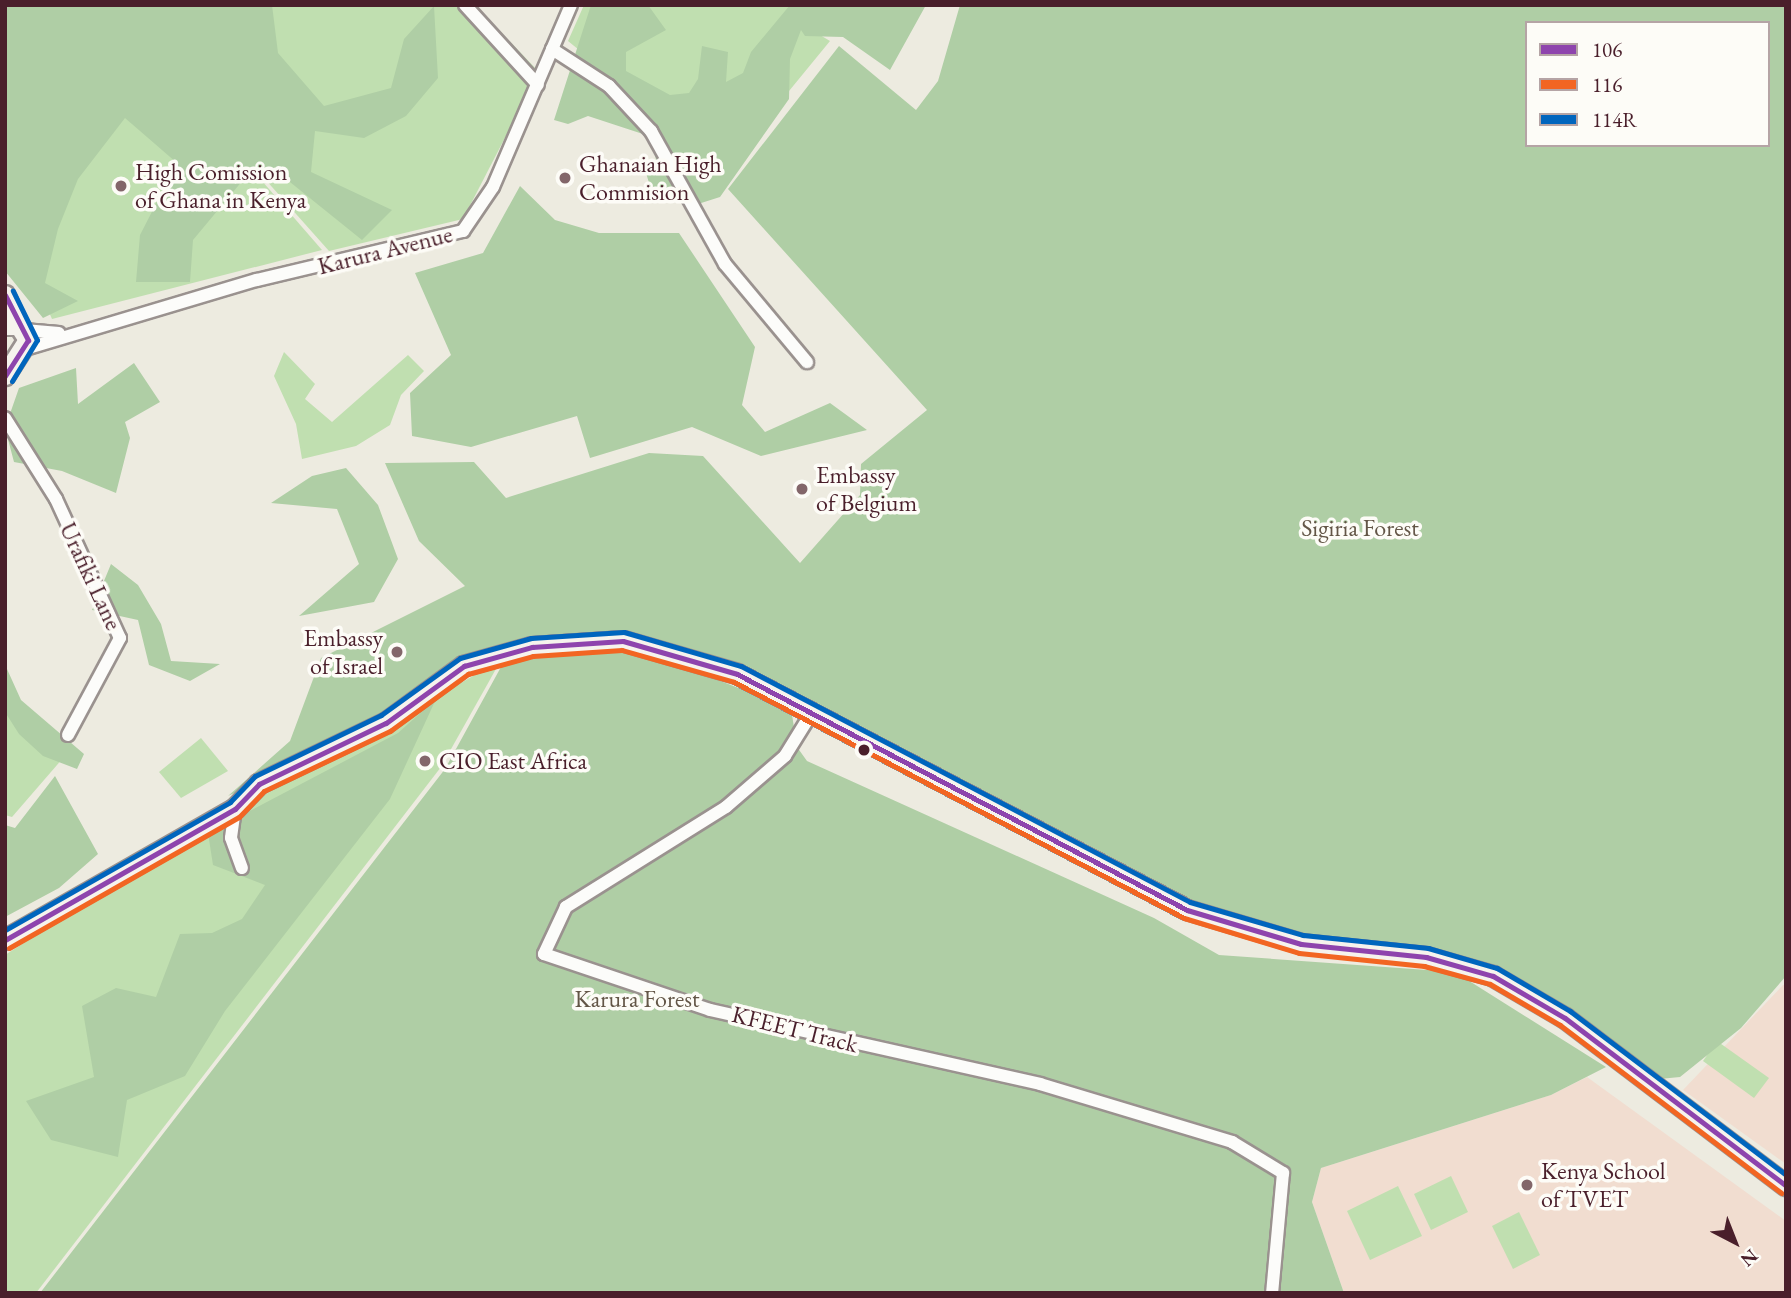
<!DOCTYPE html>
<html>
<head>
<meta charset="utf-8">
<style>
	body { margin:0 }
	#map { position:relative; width:1791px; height:1298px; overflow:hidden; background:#edebe0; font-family:"EB Garamond",serif }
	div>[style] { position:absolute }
	.built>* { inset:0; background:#f1ddd0 }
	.green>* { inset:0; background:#c0dfb0 }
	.forest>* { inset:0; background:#afcea5 }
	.roads { filter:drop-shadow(2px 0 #9a928f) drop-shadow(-2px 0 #9a928f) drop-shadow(0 2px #9a928f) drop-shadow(0 -2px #9a928f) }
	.street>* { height:12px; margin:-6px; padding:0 6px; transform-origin:6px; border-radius:6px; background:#fcfcfa }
	.secondary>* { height:18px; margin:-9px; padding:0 9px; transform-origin:9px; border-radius:9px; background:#f6f3ed }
	.bus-1>* { height:5px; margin:-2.5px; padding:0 2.5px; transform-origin:2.5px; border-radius:2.5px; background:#8e44ad }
	.bus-2>* { height:5px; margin:-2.5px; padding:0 2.5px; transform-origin:2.5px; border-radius:2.5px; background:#f26522 }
	.bus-3>* { height:5px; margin:-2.5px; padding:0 2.5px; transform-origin:2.5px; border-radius:2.5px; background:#0065bd }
	.dots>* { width:19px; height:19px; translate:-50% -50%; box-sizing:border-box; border:4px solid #fdfcf7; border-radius:50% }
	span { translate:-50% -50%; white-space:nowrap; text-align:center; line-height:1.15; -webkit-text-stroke:7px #fdfcf7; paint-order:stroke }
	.poi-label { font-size:24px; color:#4a1f2b }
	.left { translate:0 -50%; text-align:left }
	.right { translate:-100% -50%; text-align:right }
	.street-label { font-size:24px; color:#4a1f2b }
	.park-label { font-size:24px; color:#635647 }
	.frame { position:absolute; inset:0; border:7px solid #4a1f2b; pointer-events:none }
	.legend { position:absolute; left:1525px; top:21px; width:245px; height:126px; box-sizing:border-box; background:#fdfcf7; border:2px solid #b5a4a5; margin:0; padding:9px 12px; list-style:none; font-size:21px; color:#4a1f2b }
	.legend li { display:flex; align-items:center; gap:14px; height:35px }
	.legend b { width:35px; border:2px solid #b5a4a5 }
	.north { position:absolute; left:1700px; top:1207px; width:70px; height:70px; -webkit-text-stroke:5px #fdfcf7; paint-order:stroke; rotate:138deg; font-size:19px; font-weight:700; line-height:28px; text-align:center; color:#4a1f2b }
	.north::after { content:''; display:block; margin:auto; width:24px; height:32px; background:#4a1f2b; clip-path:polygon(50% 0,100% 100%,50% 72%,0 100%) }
</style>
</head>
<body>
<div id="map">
	<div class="built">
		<i style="clip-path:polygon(1783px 985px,1786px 985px,1786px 1164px,1683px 1090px)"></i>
		<i style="clip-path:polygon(1587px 1077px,1786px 1221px,1786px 1293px,1344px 1293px,1312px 1202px,1321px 1168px,1551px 1095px)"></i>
	</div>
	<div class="green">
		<i style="clip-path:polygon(181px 5px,475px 5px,539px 72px,463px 219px,329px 251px,145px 44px)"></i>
		<i style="clip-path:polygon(584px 5px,814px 5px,815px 32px,830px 41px,703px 196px,633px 94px,568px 41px)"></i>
		<i style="clip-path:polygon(144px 45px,322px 250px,52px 319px,5px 211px,5px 106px)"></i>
		<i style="clip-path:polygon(284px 352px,315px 384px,305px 399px,332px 422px,408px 355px,424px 371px,401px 395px,390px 425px,356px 446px,302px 459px,296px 424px,274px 376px)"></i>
		<i style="clip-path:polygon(501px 660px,441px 767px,36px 1293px,5px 1293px,5px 955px,187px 839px)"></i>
		<i style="clip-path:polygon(5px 685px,70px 750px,12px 817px,5px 815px)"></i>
		<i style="clip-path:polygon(201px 738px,228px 771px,181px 798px,159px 772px)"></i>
		<i style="clip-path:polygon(1717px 1041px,1769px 1078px,1754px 1098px,1703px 1061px)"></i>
		<i style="clip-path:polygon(1451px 1176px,1468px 1212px,1431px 1230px,1414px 1194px)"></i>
		<i style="clip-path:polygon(1398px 1186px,1422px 1236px,1370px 1260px,1347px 1211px)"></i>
		<i style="clip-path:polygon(1519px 1212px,1540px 1255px,1513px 1269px,1492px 1226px)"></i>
	</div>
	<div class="forest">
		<i style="clip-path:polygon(5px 5px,272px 5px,278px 53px,324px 106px,391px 88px,404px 39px,434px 6px,438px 78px,406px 116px,364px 138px,315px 131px,311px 172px,392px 210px,362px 240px,280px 174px,248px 174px,193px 240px,190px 282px,136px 282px,140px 235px,177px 163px,125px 118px,78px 179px,58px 229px,45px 283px,78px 301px,43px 318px,5px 271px)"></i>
		<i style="clip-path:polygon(591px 5px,648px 5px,666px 30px,626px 52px,626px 71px,670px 95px,689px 93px,698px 79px,702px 46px,728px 52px,726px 82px,743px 73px,751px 52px,790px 5px,926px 5px,890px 70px,843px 37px,805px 36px,801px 30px,790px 59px,789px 99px,720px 197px,698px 204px,653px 196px,643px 163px,656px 160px,652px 137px,588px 116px,568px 124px,554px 120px)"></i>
		<i style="clip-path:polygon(evenodd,960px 5px,1786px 5px,1786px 976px,1741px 1028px,1680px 1077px,1639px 1081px,1466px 963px,1292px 942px,1184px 911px,793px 706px,714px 669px,624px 644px,791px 708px,797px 747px,807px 761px,1154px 918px,1219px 955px,1455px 972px,1606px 1067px,1551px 1095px,1321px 1168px,1312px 1202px,1344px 1293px,40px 1293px,445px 769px,507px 656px,614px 645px,527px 645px,436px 681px,364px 732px,228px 796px,290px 741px,321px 658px,465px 586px,419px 541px,385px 463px,474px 462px,506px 498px,649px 453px,703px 456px,800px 563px,860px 495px,861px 464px,927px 410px,728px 189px,839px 46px,916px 110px,938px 81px,960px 5px,1527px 23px,1768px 23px,1768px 145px,1527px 145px,1527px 23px)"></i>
		<i style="clip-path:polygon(520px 186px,555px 220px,599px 233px,679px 233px,755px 347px,742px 405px,765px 432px,830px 403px,867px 430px,761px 456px,692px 427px,590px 458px,577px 416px,471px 447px,412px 436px,410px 393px,451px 355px,415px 273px,483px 253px)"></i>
		<i style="clip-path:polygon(134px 363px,160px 402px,125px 422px,130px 438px,116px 493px,62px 471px,14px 462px,5px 428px,19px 388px,76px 368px,78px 404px)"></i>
		<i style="clip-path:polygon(346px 468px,378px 505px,398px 559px,374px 602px,299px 616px,359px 564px,337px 509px,271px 503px,312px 476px)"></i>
		<i style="clip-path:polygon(111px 564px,138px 585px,161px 624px,171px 661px,220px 664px,190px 681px,149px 665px,138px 620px,92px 610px)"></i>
		<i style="clip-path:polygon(7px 669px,21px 700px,84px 754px,77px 769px,43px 756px,19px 734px,5px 712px)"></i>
		<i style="clip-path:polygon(436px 699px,390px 799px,225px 1011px,185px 1076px,127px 1100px,118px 1157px,51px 1140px,26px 1101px,94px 1077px,82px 1006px,116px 988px,156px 997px,180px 934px,212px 933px,242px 919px,265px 885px,213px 865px,208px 833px,398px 733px)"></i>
		<i style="clip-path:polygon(55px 776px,98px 854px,59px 888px,5px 917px,5px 825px,15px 828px)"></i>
	</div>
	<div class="roads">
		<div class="street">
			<i style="left:465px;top:5px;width:108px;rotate:47.6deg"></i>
			<i style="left:552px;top:49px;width:68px;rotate:33deg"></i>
			<i style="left:609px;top:86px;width:62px;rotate:47deg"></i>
			<i style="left:651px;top:131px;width:152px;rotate:60.9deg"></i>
			<i style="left:725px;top:264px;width:128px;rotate:50.1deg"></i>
			<i style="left:24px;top:330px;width:35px;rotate:5deg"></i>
			<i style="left:25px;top:349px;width:242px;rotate:-16.6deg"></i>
			<i style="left:257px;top:280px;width:212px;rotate:-13.4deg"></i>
			<i style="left:463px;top:231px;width:53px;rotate:-55.7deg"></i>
			<i style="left:493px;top:187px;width:198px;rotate:-66.8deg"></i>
			<i style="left:5px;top:418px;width:96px;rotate:57.8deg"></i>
			<i style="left:56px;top:499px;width:153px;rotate:65.3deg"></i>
			<i style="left:120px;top:638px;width:110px;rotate:118.2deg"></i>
			<i style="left:811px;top:714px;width:49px;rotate:121.8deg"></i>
			<i style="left:785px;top:756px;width:78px;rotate:139.2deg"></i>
			<i style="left:726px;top:807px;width:189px;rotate:148deg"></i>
			<i style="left:566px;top:907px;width:52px;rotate:115.1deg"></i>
			<i style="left:544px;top:954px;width:175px;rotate:18.6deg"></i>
			<i style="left:710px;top:1010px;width:338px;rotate:12.6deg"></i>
			<i style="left:1040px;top:1084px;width:201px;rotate:16.8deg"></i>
			<i style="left:1232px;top:1142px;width:60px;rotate:31.3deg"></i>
			<i style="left:1283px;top:1173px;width:121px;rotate:95.2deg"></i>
			<i style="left:235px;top:809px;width:29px;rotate:98deg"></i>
			<i style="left:231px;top:838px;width:32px;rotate:70deg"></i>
		</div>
		<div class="secondary">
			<i style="left:5px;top:295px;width:34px;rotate:66deg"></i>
			<i style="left:5px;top:326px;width:14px"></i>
			<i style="left:19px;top:326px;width:17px;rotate:57deg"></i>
			<i style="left:28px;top:340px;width:43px;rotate:122.6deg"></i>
			<i style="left:5px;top:940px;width:265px;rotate:-29.7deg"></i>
			<i style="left:235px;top:809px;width:35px;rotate:-46deg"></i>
			<i style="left:259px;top:784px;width:141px;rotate:-25.7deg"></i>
			<i style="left:386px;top:723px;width:97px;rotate:-36.2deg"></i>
			<i style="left:464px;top:666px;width:71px;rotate:-15.6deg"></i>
			<i style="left:532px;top:647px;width:91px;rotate:-3.8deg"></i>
			<i style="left:623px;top:641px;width:119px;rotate:16.1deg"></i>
			<i style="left:737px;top:674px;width:508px;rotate:27.67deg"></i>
			<i style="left:1187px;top:910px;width:119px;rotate:16.6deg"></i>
			<i style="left:1301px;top:944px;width:126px;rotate:5.9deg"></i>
			<i style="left:1426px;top:957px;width:70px;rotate:15.8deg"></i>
			<i style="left:1493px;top:976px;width:83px;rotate:30.3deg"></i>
			<i style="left:1565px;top:1018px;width:278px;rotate:37.2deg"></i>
		</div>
	</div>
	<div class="bus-1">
		<i style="left:5px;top:295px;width:51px;rotate:62.9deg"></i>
		<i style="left:28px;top:340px;width:43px;rotate:122.6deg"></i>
		<i style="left:5px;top:940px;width:265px;rotate:-29.7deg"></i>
		<i style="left:235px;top:809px;width:35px;rotate:-46deg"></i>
		<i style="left:259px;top:784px;width:141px;rotate:-25.7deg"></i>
		<i style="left:386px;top:723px;width:97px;rotate:-36.2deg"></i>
		<i style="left:464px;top:666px;width:71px;rotate:-15.6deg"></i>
		<i style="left:532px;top:647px;width:91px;rotate:-3.8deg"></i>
		<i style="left:623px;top:641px;width:119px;rotate:16.1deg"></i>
		<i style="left:737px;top:674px;width:508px;rotate:27.67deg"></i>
		<i style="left:1187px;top:910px;width:119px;rotate:16.6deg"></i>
		<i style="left:1301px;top:944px;width:126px;rotate:5.9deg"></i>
		<i style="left:1426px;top:957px;width:70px;rotate:15.8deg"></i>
		<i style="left:1493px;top:976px;width:83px;rotate:30.3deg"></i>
		<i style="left:1565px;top:1018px;width:278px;rotate:37.2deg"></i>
	</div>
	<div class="bus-2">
		<i style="left:9px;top:948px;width:265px;rotate:-29.7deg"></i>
		<i style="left:239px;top:817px;width:36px;rotate:-46deg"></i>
		<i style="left:264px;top:791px;width:140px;rotate:-25.5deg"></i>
		<i style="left:390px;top:731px;width:97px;rotate:-36.2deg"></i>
		<i style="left:468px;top:674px;width:67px;rotate:-15.5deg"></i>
		<i style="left:533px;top:656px;width:89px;rotate:-3.9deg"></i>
		<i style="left:622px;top:650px;width:116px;rotate:15.9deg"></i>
		<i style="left:734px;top:682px;width:508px;rotate:27.67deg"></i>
		<i style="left:1184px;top:918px;width:120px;rotate:16.9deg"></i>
		<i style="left:1299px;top:953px;width:126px;rotate:5.9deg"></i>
		<i style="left:1424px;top:966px;width:68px;rotate:15.3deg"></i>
		<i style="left:1490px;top:984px;width:81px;rotate:30.4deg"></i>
		<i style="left:1560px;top:1025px;width:278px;rotate:37.2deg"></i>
	</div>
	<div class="bus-3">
		<i style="left:12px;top:381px;width:48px;rotate:-58.6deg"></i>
		<i style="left:37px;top:340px;width:55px;rotate:-116.1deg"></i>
		<i style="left:5px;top:930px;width:259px;rotate:-29.6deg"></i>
		<i style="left:230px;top:802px;width:36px;rotate:-46deg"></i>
		<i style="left:255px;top:776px;width:140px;rotate:-25.8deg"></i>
		<i style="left:381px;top:715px;width:97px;rotate:-35.8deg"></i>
		<i style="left:460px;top:658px;width:74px;rotate:-15.7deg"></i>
		<i style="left:531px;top:638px;width:93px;rotate:-3.7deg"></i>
		<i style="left:624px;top:632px;width:122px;rotate:16.2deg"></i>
		<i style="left:741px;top:666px;width:507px;rotate:27.73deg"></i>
		<i style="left:1190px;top:902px;width:118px;rotate:16.3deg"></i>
		<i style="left:1303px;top:935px;width:126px;rotate:5.9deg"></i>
		<i style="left:1428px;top:948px;width:72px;rotate:16.2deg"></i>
		<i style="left:1497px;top:968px;width:85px;rotate:30.5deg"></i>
		<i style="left:1570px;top:1011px;width:271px;rotate:37.2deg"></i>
	</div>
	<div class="dots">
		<i style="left:565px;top:178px;background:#83666a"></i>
		<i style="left:121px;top:186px;background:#83666a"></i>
		<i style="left:802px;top:489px;background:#83666a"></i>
		<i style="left:397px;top:652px;background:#83666a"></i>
		<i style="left:864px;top:750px;background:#4a1f2b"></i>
		<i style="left:425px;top:761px;background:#83666a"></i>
		<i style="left:1527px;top:1185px;background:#83666a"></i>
	</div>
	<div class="poi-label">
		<span class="left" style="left:579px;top:178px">Ghanaian High<br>Commision</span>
		<span class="left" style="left:135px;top:186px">High Comission<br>of Ghana in Kenya</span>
		<span class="left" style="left:816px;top:489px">Embassy<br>of Belgium</span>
		<span class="right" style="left:383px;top:652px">Embassy<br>of Israel</span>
		<span class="left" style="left:439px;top:761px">CIO East Africa</span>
		<span class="left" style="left:1541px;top:1185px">Kenya School<br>of TVET</span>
	</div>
	<div class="street-label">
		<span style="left:385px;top:250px;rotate:-14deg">Karura Avenue</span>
		<span style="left:91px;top:576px;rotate:65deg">Urafiki Lane</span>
		<span style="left:795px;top:1029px;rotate:14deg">KFEET Track</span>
	</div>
	<div class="park-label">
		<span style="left:1360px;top:528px">Sigiria Forest</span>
		<span style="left:637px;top:999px">Karura Forest</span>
	</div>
	<div class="frame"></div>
	<ul class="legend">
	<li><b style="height:9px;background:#8e44ad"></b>106</li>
	<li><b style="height:9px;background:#f26522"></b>116</li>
	<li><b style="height:9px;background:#0065bd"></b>114R</li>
	</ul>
	<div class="north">N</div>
</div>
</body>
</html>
